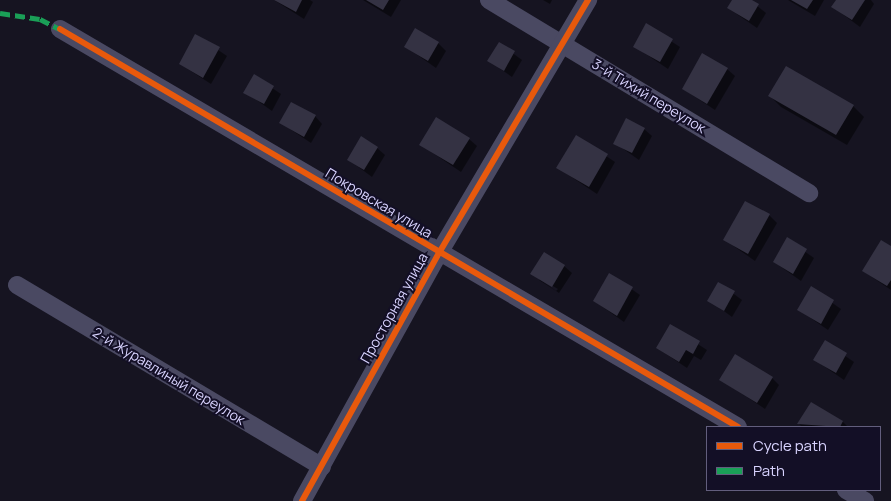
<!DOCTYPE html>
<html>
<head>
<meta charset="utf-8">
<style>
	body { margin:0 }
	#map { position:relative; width:891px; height:501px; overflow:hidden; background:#161421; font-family:Manrope,sans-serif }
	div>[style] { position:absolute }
	.shadow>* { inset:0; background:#0007 }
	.building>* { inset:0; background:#343243 }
	.street>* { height:18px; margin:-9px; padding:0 9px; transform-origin:9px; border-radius:9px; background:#4a4962 }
	.quiet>* { height:5px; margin-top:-2.5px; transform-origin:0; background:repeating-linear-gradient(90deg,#1a9f57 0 10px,transparent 0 15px) }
	.cycleway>* { height:6px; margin:-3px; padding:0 3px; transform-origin:3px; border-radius:3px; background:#e8590c }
	span { translate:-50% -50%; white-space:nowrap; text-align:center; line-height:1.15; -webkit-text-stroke:4px #130f26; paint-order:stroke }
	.street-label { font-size:14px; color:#d9d4ff }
	.legend { position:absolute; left:706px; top:426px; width:175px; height:65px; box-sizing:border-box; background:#130f26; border:1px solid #625e7d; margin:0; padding:6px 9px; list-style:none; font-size:15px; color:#d9d4ff }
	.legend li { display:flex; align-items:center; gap:10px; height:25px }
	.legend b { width:25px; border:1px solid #625e7d }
</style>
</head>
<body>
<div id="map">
	<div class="shadow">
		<i style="clip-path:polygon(274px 0,310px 0,313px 2px,304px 19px)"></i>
		<i style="clip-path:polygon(363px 0,401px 0,391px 17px)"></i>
		<i style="clip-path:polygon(543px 0,552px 0,550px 4px)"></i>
		<i style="clip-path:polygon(733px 0,750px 0,766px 13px,757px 28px,728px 8px)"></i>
		<i style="clip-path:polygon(788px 0,824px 0,815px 16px)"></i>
		<i style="clip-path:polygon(837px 0,871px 0,874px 4px,860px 27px,833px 7px)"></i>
		<i style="clip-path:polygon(646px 25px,680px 47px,668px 69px,634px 46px)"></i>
		<i style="clip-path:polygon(196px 35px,227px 56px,211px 84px,180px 64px)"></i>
		<i style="clip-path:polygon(438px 43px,446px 51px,436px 68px,406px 47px)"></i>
		<i style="clip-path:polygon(499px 43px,522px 60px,512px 77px,489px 61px)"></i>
		<i style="clip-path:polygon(727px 69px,735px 76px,715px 110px,683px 89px)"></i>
		<i style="clip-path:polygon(254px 76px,281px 94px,272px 111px,245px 92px)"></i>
		<i style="clip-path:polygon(770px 96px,853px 106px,864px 117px,847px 145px,781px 107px)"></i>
		<i style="clip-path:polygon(315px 116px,322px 124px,311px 143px,281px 123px)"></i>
		<i style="clip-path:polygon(644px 129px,652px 136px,639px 160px,615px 143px)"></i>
		<i style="clip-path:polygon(576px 136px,615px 162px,597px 194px,558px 168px)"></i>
		<i style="clip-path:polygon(469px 139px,477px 146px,461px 172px,421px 145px)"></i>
		<i style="clip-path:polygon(377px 148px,385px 155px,372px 177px,349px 160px)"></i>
		<i style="clip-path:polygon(769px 215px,777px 223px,755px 261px,725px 240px)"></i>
		<i style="clip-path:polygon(787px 239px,814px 258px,801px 281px,774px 262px)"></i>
		<i style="clip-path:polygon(891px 247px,891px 290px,863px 271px)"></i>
		<i style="clip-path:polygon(evenodd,564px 266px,572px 273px,559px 293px,532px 274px,564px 266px,539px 278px,558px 289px,556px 291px,539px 280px,539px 278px)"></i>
		<i style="clip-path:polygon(610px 274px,640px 295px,624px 322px,594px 301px)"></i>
		<i style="clip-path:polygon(719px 283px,742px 300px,732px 317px,709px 300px)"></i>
		<i style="clip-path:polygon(811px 288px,841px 309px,828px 330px,799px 310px)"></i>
		<i style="clip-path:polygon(670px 326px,707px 350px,701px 360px,694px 356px,687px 368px,657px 348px)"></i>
		<i style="clip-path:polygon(825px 342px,854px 362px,844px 380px,815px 360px)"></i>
		<i style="clip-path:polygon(772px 378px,779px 385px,765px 409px,721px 380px)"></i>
		<i style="clip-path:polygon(811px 403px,843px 422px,848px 427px,802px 427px,799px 424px)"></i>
	</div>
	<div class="building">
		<i style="clip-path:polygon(274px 0,302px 0,296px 12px)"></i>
		<i style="clip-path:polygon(366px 0,389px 0,383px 10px)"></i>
		<i style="clip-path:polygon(732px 0,752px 0,759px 4px,749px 21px,727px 8px)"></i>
		<i style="clip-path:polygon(791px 0,813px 0,807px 9px)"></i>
		<i style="clip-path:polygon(836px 0,865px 0,852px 20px,831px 7px)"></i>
		<i style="clip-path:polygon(646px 23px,673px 39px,660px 62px,633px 47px)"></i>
		<i style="clip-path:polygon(415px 28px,439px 42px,428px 61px,404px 47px)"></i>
		<i style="clip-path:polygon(195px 34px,220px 47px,203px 78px,179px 64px)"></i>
		<i style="clip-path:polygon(499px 42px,515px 51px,504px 71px,487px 61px)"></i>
		<i style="clip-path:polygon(702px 53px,728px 68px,707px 104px,682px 89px)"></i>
		<i style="clip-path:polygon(786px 66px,854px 105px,836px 135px,768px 96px)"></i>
		<i style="clip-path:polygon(254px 74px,274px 86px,264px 104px,243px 93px)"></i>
		<i style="clip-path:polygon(291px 102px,316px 115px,304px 137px,279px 123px)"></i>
		<i style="clip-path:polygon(436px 117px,470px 138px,453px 165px,419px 145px)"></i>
		<i style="clip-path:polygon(626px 118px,645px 128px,632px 153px,613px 144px)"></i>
		<i style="clip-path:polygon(576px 135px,608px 154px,589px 187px,556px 168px)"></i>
		<i style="clip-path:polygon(361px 136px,378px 147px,364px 170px,347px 160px)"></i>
		<i style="clip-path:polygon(745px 201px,770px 214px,748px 254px,723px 240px)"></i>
		<i style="clip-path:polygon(787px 237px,807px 249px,793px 274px,773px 262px)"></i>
		<i style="clip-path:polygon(881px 240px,891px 246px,891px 280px,887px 286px,862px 271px)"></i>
		<i style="clip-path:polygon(544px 252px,565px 265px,552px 287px,530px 274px)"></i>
		<i style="clip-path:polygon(609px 273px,633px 287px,617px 316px,593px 301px)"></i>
		<i style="clip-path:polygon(718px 282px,735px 291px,724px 311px,707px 301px)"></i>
		<i style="clip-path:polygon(811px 286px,834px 300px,821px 324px,797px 310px)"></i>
		<i style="clip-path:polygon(670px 324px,700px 341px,693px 354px,686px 350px,679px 362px,656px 348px)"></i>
		<i style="clip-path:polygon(825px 340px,847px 353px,836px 373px,813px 360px)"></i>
		<i style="clip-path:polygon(735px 354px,773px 377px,757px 403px,719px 380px)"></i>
		<i style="clip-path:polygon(811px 402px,843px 421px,840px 427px,797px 424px)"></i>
	</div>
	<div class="street">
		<i style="left:489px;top:0;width:374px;rotate:31.1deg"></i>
		<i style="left:60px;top:29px;width:786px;rotate:30.41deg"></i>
		<i style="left:17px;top:285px;width:355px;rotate:30.8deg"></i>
		<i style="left:846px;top:490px;width:22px;rotate:30deg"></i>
		<i style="left:302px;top:501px;width:283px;rotate:-61.1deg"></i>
		<i style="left:439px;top:253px;width:294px;rotate:-59.5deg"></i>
	</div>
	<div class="quiet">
		<i style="left:0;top:13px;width:40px;rotate:8.5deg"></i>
		<i style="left:40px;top:19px;width:22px;rotate:27deg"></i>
	</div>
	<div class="cycleway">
		<i style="left:60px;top:29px;width:786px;rotate:30.41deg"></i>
		<i style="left:302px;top:501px;width:283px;rotate:-61.1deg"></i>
		<i style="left:439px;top:253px;width:294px;rotate:-59.5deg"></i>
	</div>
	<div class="street-label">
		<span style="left:649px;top:96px;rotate:31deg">3-й Тихий переулок</span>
		<span style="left:379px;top:203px;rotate:31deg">Покровская улица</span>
		<span style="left:394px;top:308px;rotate:-61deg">Просторная улица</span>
		<span style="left:169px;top:376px;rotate:31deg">2-й Журавлиный переулок</span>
	</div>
	<ul class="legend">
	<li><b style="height:6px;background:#e8590c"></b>Cycle path</li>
	<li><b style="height:6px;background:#1a9f57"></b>Path</li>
	</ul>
</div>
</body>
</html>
